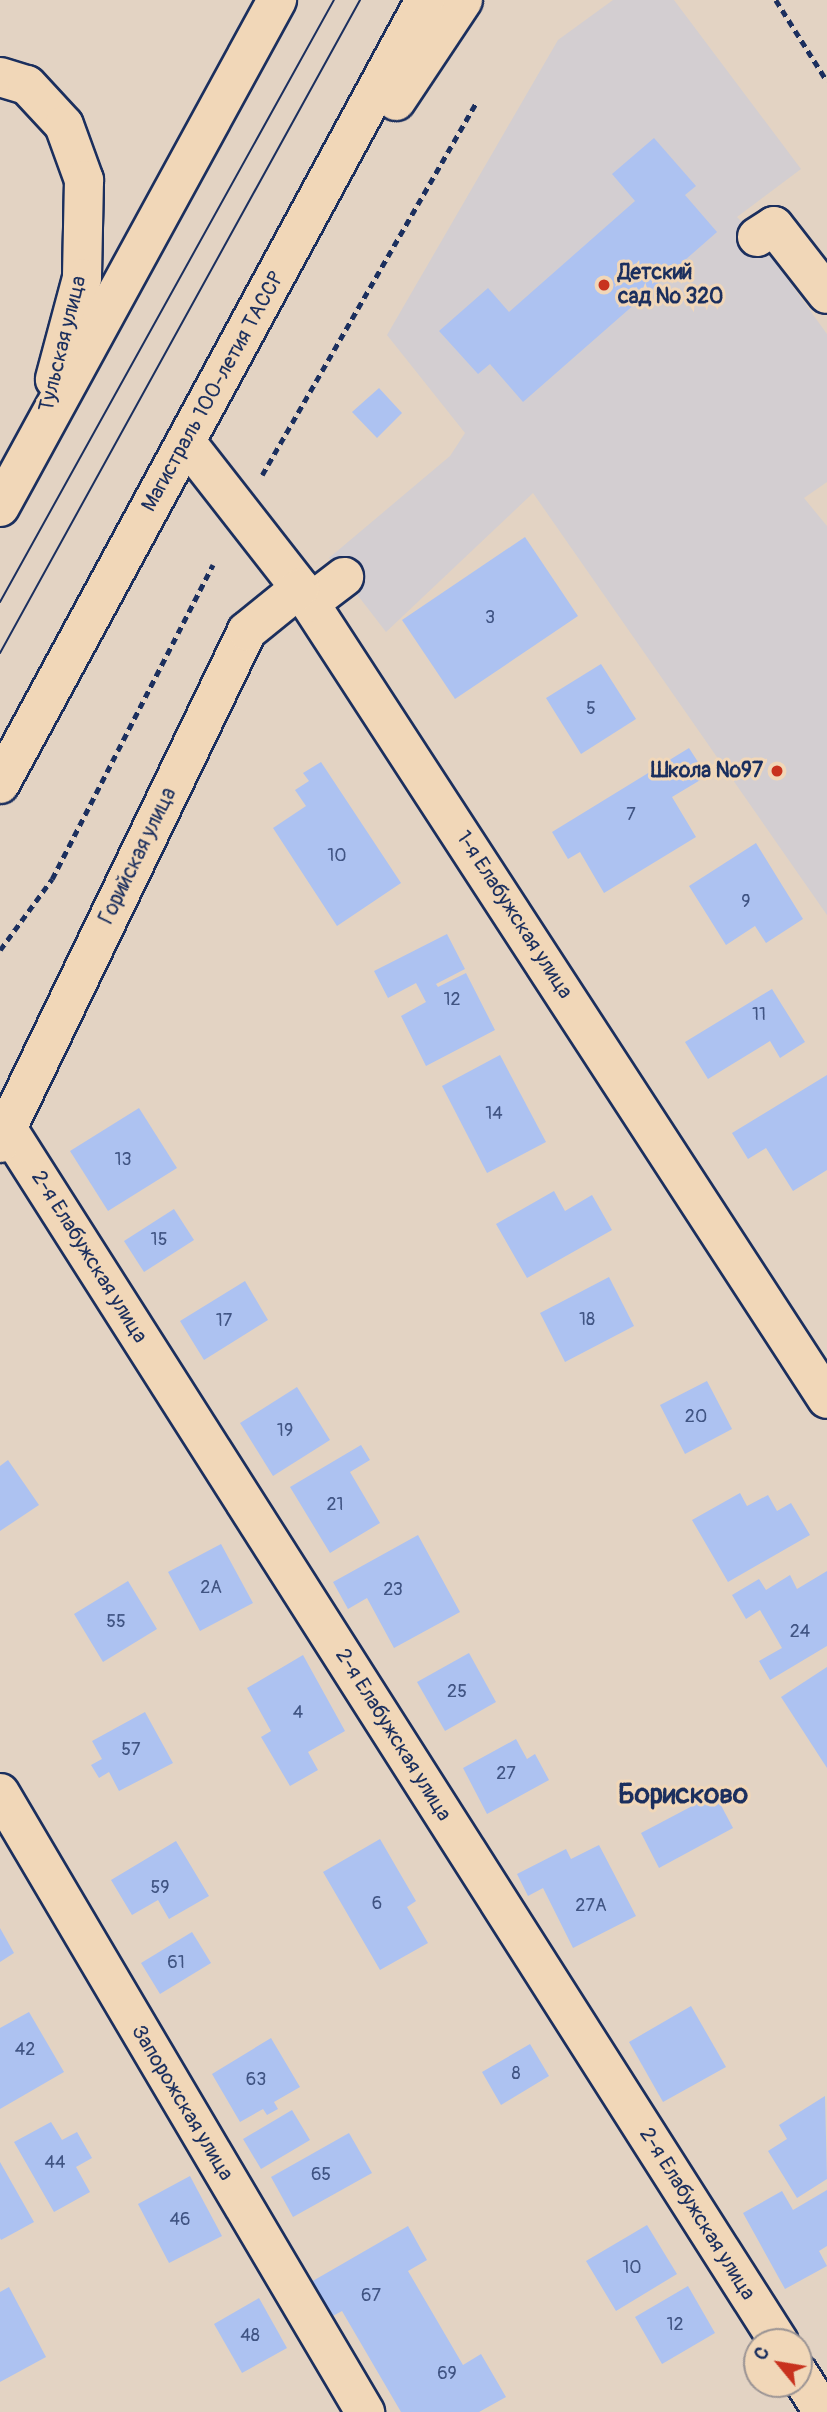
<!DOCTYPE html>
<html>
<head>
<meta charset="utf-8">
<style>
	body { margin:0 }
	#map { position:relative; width:827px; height:2412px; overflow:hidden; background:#e3d3c3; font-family:Pangolin,sans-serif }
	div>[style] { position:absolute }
	.built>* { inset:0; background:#d3ced1 }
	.building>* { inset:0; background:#adc2f1 }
	.path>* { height:4.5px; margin-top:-2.25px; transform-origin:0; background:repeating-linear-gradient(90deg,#1b2f5e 0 7px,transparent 0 12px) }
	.roads { filter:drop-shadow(2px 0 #1b2f5e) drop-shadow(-2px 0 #1b2f5e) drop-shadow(0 2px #1b2f5e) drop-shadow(0 -2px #1b2f5e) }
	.minor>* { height:38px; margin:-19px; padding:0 19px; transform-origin:19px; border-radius:19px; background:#f1d7b8 }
	.major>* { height:38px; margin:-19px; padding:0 19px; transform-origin:19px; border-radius:19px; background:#f1d7b8 }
	.tram>* { height:2px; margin:-1px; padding:0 1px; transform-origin:1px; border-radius:1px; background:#1b2f5e }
	.dots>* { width:19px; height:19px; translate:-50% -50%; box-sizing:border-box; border:4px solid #f1d7b8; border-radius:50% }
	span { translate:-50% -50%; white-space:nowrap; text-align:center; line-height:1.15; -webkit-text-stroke:6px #f1d7b8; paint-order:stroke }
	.number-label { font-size:18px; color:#405483 }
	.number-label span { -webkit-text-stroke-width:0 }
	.poi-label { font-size:21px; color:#1b2f5e; font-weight:700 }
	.left { translate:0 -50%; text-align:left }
	.right { translate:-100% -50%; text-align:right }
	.street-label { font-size:21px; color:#1b2f5e }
	.district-label { font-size:28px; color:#1b2f5e; font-weight:700 }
	.north { position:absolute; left:743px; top:2328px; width:70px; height:70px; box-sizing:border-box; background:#f1d7b8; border:2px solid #9b9494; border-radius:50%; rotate:300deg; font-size:19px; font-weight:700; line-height:28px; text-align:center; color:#1b2f5e }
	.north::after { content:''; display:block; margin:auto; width:24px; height:32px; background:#c8321e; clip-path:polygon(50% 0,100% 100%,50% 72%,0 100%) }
</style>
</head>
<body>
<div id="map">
	<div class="built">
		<i style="clip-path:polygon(613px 0,674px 0,801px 169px,737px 217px,757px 237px,827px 334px,827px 482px,804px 498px,827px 526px,827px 915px,533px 493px,386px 632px,329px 558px,450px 456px,465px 433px,387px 335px,558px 40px)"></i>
	</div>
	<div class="building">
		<i style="clip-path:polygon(654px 138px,696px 186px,685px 195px,717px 232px,523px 402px,490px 364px,478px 374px,439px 331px,488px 288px,509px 312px,635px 201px,612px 174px)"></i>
		<i style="clip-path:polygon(379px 388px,402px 413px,377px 438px,352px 412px)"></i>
		<i style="clip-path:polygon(525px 537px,578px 616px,455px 699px,402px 620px)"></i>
		<i style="clip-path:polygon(601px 664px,636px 719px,581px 754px,546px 698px)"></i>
		<i style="clip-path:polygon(689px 748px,707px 776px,672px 797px,696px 837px,604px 893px,580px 852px,568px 859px,552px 832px)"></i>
		<i style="clip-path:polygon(321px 762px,401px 883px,337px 926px,273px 828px,306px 806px,295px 790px,309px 781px,303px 773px)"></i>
		<i style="clip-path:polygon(756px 843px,803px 919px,766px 943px,755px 926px,726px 945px,689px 886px)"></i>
		<i style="clip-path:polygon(447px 934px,465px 969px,436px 984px,438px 987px,466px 973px,495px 1030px,426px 1066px,401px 1016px,426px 1002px,416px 983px,388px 998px,374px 971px)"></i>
		<i style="clip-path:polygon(772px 989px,805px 1042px,780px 1058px,770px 1041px,708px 1079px,685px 1042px)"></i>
		<i style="clip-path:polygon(500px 1055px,546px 1142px,487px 1173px,442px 1086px)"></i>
		<i style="clip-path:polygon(827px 1075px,827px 1170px,793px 1191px,766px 1148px,748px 1159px,732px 1133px)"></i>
		<i style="clip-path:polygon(139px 1108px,177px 1168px,108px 1211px,70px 1151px)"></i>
		<i style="clip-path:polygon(554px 1191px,565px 1211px,592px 1195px,612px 1230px,527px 1278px,496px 1224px)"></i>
		<i style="clip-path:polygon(174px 1209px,194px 1240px,144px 1272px,124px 1241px)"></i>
		<i style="clip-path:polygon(609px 1277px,634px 1326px,565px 1362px,540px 1313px)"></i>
		<i style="clip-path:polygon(245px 1281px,268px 1320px,204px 1360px,180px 1321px)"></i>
		<i style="clip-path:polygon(707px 1381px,732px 1429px,685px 1454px,660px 1405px)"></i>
		<i style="clip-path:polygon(297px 1387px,330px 1440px,273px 1476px,240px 1423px)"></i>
		<i style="clip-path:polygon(361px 1445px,370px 1460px,350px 1472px,380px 1523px,330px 1553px,290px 1487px)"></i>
		<i style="clip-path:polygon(8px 1460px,39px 1505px,0 1531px,0 1466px)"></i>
		<i style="clip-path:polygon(740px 1493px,747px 1506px,768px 1495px,777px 1511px,791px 1503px,810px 1535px,728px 1582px,692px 1520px)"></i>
		<i style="clip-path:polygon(418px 1535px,460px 1612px,394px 1648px,367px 1598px,348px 1609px,333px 1582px)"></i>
		<i style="clip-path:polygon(221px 1544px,253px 1603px,200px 1631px,168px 1572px)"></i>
		<i style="clip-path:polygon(827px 1571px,827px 1646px,770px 1680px,759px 1661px,782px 1648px,760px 1610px,746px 1619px,732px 1595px,759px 1579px,766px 1590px,790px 1575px,797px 1589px)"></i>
		<i style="clip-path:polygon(128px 1581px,157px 1629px,103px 1662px,74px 1614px)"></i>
		<i style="clip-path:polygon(469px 1653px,496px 1702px,445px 1731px,417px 1682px)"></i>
		<i style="clip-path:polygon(303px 1655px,345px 1731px,308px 1752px,318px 1770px,290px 1786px,261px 1737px,271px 1731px,247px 1688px)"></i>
		<i style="clip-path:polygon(827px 1667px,827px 1768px,781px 1697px)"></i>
		<i style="clip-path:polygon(145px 1712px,173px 1763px,119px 1791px,109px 1772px,99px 1778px,91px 1765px,102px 1759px,92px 1741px)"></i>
		<i style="clip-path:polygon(516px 1739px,527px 1759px,535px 1754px,549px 1780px,487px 1814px,463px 1768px)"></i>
		<i style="clip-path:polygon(715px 1794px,733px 1828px,659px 1868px,641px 1833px)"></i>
		<i style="clip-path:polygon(380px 1839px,416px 1901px,407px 1907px,428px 1943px,380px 1970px,323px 1872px)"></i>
		<i style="clip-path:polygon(176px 1841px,209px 1896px,169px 1919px,158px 1900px,132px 1915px,111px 1880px)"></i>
		<i style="clip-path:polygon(599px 1845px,636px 1916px,573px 1948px,543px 1888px,528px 1896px,517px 1874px,566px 1849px,571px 1859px)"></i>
		<i style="clip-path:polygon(0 1928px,14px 1953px,0 1962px)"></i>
		<i style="clip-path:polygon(192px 1932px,211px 1963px,160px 1994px,141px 1963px)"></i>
		<i style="clip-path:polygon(691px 2006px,726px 2067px,663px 2102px,629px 2042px)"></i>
		<i style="clip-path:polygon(29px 2012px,64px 2072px,0 2109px,0 2028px)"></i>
		<i style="clip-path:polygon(271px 2038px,300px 2087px,274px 2102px,278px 2109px,267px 2115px,263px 2109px,240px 2122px,212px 2074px)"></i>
		<i style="clip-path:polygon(530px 2044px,549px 2076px,501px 2105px,482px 2072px)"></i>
		<i style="clip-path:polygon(825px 2096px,827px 2179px,797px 2198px,768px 2151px,787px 2139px,779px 2125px)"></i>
		<i style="clip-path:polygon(292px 2110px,310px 2140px,261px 2169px,243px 2139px)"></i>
		<i style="clip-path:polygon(51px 2122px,62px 2140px,77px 2132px,92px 2158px,76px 2167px,90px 2192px,54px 2212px,14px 2142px)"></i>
		<i style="clip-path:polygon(349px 2133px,372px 2173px,293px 2217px,271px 2177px)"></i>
		<i style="clip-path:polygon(0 2162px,34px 2222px,1px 2240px,0 2238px)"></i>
		<i style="clip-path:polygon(190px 2176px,222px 2236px,169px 2263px,138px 2204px)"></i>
		<i style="clip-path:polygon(827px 2190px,827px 2246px,819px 2251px,827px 2266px,785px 2289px,743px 2213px,782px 2191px,793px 2210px)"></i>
		<i style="clip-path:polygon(647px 2225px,677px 2274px,616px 2311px,586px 2261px)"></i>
		<i style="clip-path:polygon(408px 2226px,427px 2260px,408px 2271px,463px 2365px,481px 2354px,506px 2397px,479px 2412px,401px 2412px,342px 2311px,331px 2317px,311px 2282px)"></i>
		<i style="clip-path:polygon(688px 2286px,715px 2333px,662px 2364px,635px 2317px)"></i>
		<i style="clip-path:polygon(9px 2287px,46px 2357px,0 2382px,0 2292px)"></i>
		<i style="clip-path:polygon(259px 2298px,287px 2348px,242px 2373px,214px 2324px)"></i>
	</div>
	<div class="path">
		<i style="left:776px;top:0;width:96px;rotate:57.8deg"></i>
		<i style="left:262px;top:475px;width:431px;rotate:-60.1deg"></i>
		<i style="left:0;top:950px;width:88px;rotate:-53.8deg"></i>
		<i style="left:52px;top:879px;width:353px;rotate:-62.9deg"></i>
	</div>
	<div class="roads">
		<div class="minor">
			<i style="left:757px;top:237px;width:20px;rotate:-33deg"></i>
			<i style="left:774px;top:226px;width:86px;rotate:52.1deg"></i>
			<i style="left:186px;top:442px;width:185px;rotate:52deg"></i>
			<i style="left:300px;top:588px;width:967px;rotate:56.98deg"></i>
			<i style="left:310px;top:603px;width:43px;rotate:-37.4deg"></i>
			<i style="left:7px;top:1128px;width:1439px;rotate:57.55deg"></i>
			<i style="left:0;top:1143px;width:568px;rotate:-64.25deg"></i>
			<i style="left:247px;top:631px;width:68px;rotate:-39.1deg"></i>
			<i style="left:0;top:1793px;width:719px;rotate:59.47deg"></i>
			<i style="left:799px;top:2374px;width:45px;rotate:57.7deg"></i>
		</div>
		<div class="major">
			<i style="left:0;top:77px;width:28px;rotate:17deg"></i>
			<i style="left:27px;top:85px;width:54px;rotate:47.2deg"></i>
			<i style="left:64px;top:125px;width:59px;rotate:70deg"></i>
			<i style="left:84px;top:180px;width:98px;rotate:91.2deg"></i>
			<i style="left:82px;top:278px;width:105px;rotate:105deg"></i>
			<i style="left:396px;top:101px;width:121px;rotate:-56.4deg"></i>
			<i style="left:0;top:507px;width:578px;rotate:-61.35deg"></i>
			<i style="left:0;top:784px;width:892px;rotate:-61.54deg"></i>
		</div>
	</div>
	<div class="tram">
		<i style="left:0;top:602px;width:688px;rotate:-60.98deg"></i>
		<i style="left:0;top:653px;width:746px;rotate:-61.13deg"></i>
	</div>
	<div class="dots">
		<i style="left:604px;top:285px;background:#c8321e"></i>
		<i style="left:777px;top:771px;background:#c8321e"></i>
	</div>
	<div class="number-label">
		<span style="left:490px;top:618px">3</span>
		<span style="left:591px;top:709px">5</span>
		<span style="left:631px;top:815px">7</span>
		<span style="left:337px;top:856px">10</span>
		<span style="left:746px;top:902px">9</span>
		<span style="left:452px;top:1000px">12</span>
		<span style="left:759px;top:1015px">11</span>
		<span style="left:494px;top:1114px">14</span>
		<span style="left:123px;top:1160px">13</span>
		<span style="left:159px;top:1240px">15</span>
		<span style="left:587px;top:1320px">18</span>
		<span style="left:224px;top:1321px">17</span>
		<span style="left:696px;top:1417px">20</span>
		<span style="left:285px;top:1431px">19</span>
		<span style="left:335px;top:1505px">21</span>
		<span style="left:211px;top:1588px">2А</span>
		<span style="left:393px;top:1590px">23</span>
		<span style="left:116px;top:1622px">55</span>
		<span style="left:800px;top:1632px">24</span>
		<span style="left:457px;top:1692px">25</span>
		<span style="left:298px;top:1713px">4</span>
		<span style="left:131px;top:1750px">57</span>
		<span style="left:506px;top:1774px">27</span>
		<span style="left:160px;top:1888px">59</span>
		<span style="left:377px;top:1904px">6</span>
		<span style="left:591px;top:1906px">27А</span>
		<span style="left:176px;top:1963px">61</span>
		<span style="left:25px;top:2050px">42</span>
		<span style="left:516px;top:2074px">8</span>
		<span style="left:256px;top:2080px">63</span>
		<span style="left:55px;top:2163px">44</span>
		<span style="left:321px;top:2175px">65</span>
		<span style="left:180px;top:2220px">46</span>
		<span style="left:632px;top:2268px">10</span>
		<span style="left:371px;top:2296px">67</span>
		<span style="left:675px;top:2325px">12</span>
		<span style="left:250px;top:2336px">48</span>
		<span style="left:447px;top:2374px">69</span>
	</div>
	<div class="poi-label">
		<span class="left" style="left:618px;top:285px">Детский<br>сад № 320</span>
		<span class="right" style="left:763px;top:771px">Школа №97</span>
	</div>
	<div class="street-label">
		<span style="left:63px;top:344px;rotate:-76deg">Тульская улица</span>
		<span style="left:213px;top:392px;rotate:-61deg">Магистраль 100-летия ТАССР</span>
		<span style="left:138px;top:856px;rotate:-64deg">Горийская улица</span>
		<span style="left:514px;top:915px;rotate:57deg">1-я Елабужская улица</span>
		<span style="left:89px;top:1257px;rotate:58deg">2-я Елабужская улица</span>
		<span style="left:393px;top:1735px;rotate:58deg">2-я Елабужская улица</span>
		<span style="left:182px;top:2103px;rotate:59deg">Запорожская улица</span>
		<span style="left:697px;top:2214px;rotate:58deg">2-я Елабужская улица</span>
	</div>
	<div class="district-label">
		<span style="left:683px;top:1795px">Борисково</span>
	</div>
	<div class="north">С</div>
</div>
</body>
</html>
